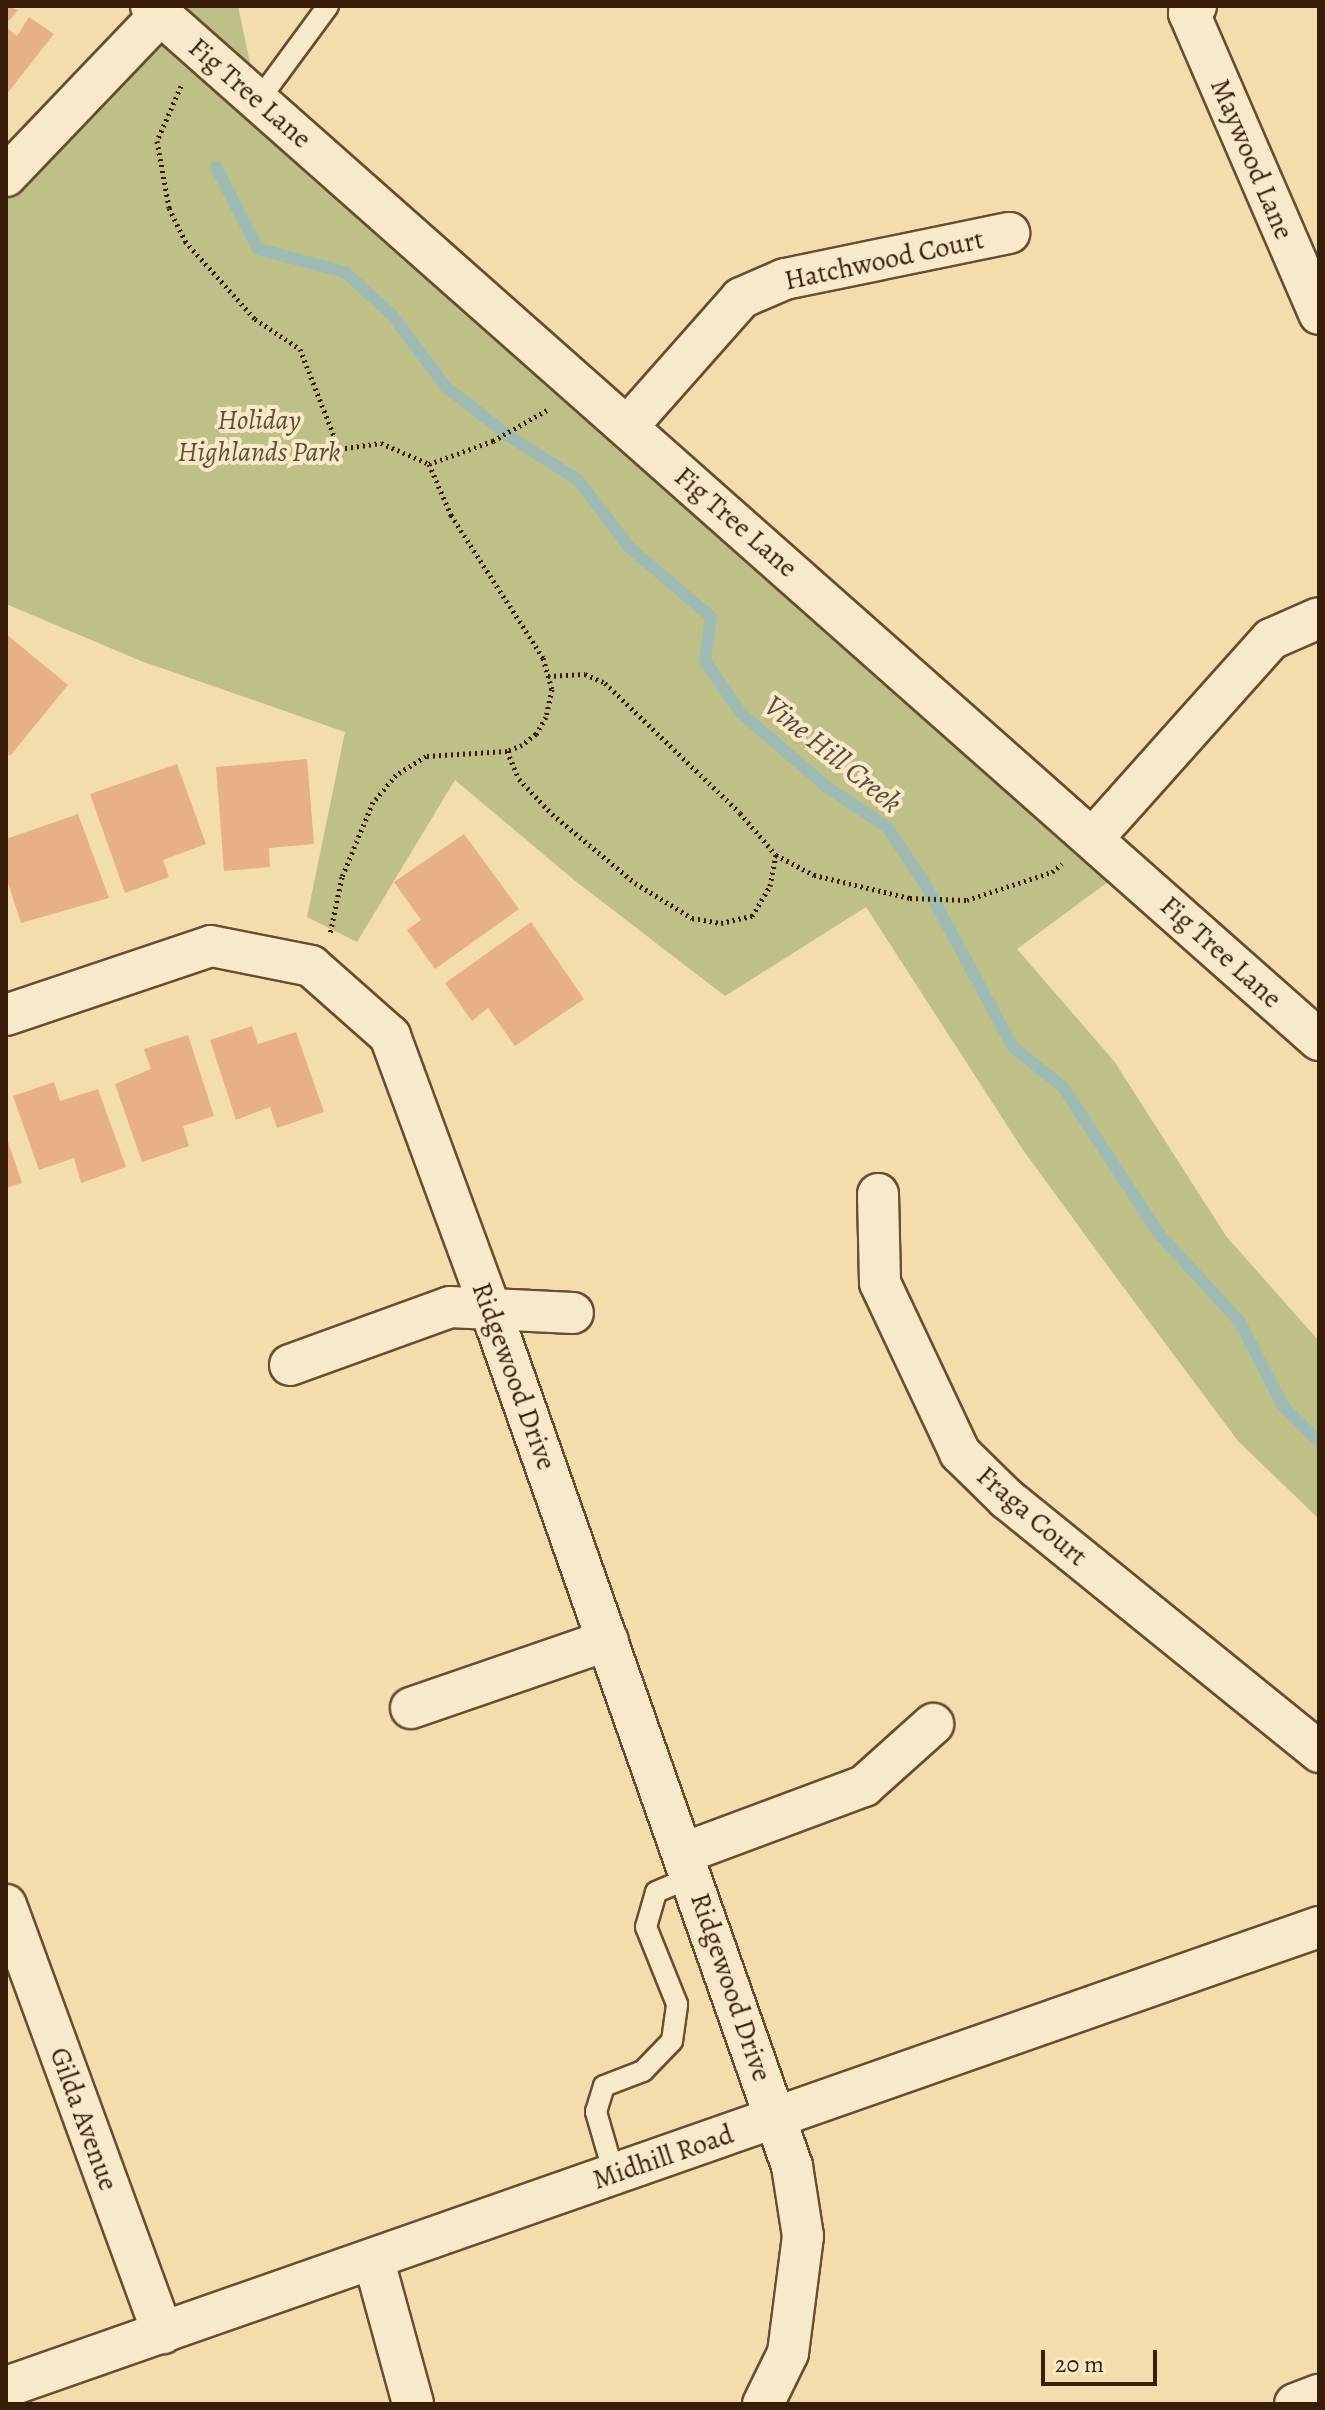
<!DOCTYPE html>
<html>
<head>
<meta charset="utf-8">
<style>
	body { margin:0 }
	#map { position:relative; width:1325px; height:2410px; overflow:hidden; background:#f3ddac; font-family:Alegreya,serif }
	div>[style] { position:absolute }
	.green>* { inset:0; background:#bfc087 }
	.stream>* { height:12px; margin:-6px; padding:0 6px; transform-origin:6px; border-radius:6px; background:#9ebab3 }
	.building>* { inset:0; background:#e7b088 }
	.path>* { height:5px; margin-top:-2.5px; transform-origin:0; background:repeating-linear-gradient(90deg,#3a1c0b 0 2px,transparent 0 6px) }
	.roads { filter:drop-shadow(2px 0 #684c33) drop-shadow(-2px 0 #684c33) drop-shadow(0 2px #684c33) drop-shadow(0 -2px #684c33) }
	.lane>* { height:20px; margin:-10px; padding:0 10px; transform-origin:10px; border-radius:10px; background:#f7e9c9 }
	.street>* { height:40px; margin:-20px; padding:0 20px; transform-origin:20px; border-radius:20px; background:#f7e9c9 }
	span { translate:-50% -50%; white-space:nowrap; text-align:center; line-height:1.15; -webkit-text-stroke:8px #f7e9c9; paint-order:stroke }
	.street-label { font-size:28px; color:#3a1c0b }
	.park-label { font-size:28px; color:#624d30; font-style:italic }
	.water-label { font-size:30px; color:#584b3d; font-style:italic }
	.frame { position:absolute; inset:0; border:8px solid #3a1c0b; pointer-events:none }
	.scale { position:absolute; left:1041px; top:2350px; width:116px; height:36px; box-sizing:border-box; border:4px solid #3a1c0b; border-top:0; padding-left:10px; font-size:24px; line-height:28px; white-space:nowrap; color:#3a1c0b; -webkit-text-stroke:6px #f7e9c9; paint-order:stroke }
</style>
</head>
<body>
<div id="map">
	<div class="green">
		<i style="clip-path:polygon(151px 6px,238px 6px,258px 101px,1127px 868px,1017px 949px,1114px 1061px,1226px 1236px,1319px 1341px,1319px 1519px,1238px 1441px,1121px 1284px,1023px 1150px,866px 907px,725px 996px,574px 880px,455px 780px,357px 942px,307px 917px,345px 732px,141px 661px,6px 604px,6px 176px)"></i>
	</div>
	<div class="stream">
		<i style="left:216px;top:167px;width:92px;rotate:62.9deg"></i>
		<i style="left:258px;top:249px;width:90px;rotate:14.8deg"></i>
		<i style="left:345px;top:272px;width:65px;rotate:42.5deg"></i>
		<i style="left:393px;top:316px;width:89px;rotate:53.3deg"></i>
		<i style="left:446px;top:387px;width:80px;rotate:37.9deg"></i>
		<i style="left:509px;top:436px;width:82px;rotate:32.5deg"></i>
		<i style="left:578px;top:480px;width:86px;rotate:52.6deg"></i>
		<i style="left:630px;top:548px;width:106px;rotate:40.4deg"></i>
		<i style="left:711px;top:617px;width:44px;rotate:97.8deg"></i>
		<i style="left:705px;top:661px;width:63px;rotate:55.3deg"></i>
		<i style="left:741px;top:713px;width:113px;rotate:40.7deg"></i>
		<i style="left:827px;top:787px;width:72px;rotate:33.7deg"></i>
		<i style="left:887px;top:827px;width:66px;rotate:56.1deg"></i>
		<i style="left:924px;top:882px;width:187px;rotate:61.7deg"></i>
		<i style="left:1013px;top:1047px;width:64px;rotate:38.7deg"></i>
		<i style="left:1063px;top:1087px;width:177px;rotate:56.8deg"></i>
		<i style="left:1160px;top:1235px;width:118px;rotate:47.4deg"></i>
		<i style="left:1240px;top:1322px;width:94px;rotate:62.9deg"></i>
		<i style="left:1283px;top:1406px;width:51px;rotate:45deg"></i>
	</div>
	<div class="building">
		<i style="clip-path:polygon(6px 6px,18px 10px,6px 24px)"></i>
		<i style="clip-path:polygon(29px 17px,54px 34px,6px 95px,6px 27px,17px 36px)"></i>
		<i style="clip-path:polygon(6px 634px,68px 685px,10px 756px,6px 752px)"></i>
		<i style="clip-path:polygon(307px 759px,314px 844px,269px 848px,270px 867px,224px 871px,216px 767px)"></i>
		<i style="clip-path:polygon(177px 764px,206px 844px,163px 860px,169px 877px,125px 893px,90px 794px)"></i>
		<i style="clip-path:polygon(78px 814px,109px 898px,21px 923px,6px 877px,6px 839px)"></i>
		<i style="clip-path:polygon(464px 834px,519px 909px,435px 969px,407px 930px,421px 920px,394px 882px)"></i>
		<i style="clip-path:polygon(531px 922px,584px 999px,515px 1046px,488px 1008px,472px 1021px,445px 983px)"></i>
		<i style="clip-path:polygon(252px 1026px,258px 1044px,296px 1032px,324px 1112px,277px 1128px,270px 1107px,236px 1120px,210px 1040px)"></i>
		<i style="clip-path:polygon(188px 1035px,214px 1116px,183px 1126px,189px 1146px,142px 1162px,115px 1084px,151px 1069px,144px 1049px)"></i>
		<i style="clip-path:polygon(54px 1082px,60px 1101px,98px 1089px,126px 1167px,81px 1183px,74px 1158px,39px 1170px,13px 1096px)"></i>
		<i style="clip-path:polygon(6px 1136px,22px 1183px,6px 1188px)"></i>
	</div>
	<div class="path">
		<i style="left:181px;top:86px;width:60px;rotate:113.6deg"></i>
		<i style="left:157px;top:141px;width:68px;rotate:79.8deg"></i>
		<i style="left:169px;top:208px;width:37px;rotate:64deg"></i>
		<i style="left:185px;top:241px;width:105px;rotate:48.1deg"></i>
		<i style="left:255px;top:319px;width:54px;rotate:33.7deg"></i>
		<i style="left:300px;top:349px;width:107px;rotate:68.7deg"></i>
		<i style="left:339px;top:449px;width:42px;rotate:-8.1deg"></i>
		<i style="left:381px;top:443px;width:52px;rotate:23.6deg"></i>
		<i style="left:429px;top:464px;width:56px;rotate:66.7deg"></i>
		<i style="left:451px;top:515px;width:170px;rotate:57.2deg"></i>
		<i style="left:543px;top:658px;width:32px;rotate:74deg"></i>
		<i style="left:552px;top:689px;width:29px;rotate:102deg"></i>
		<i style="left:546px;top:717px;width:20px;rotate:120deg"></i>
		<i style="left:536px;top:734px;width:18px;rotate:142deg"></i>
		<i style="left:522px;top:745px;width:16px;rotate:158deg"></i>
		<i style="left:507px;top:751px;width:81px;rotate:176.5deg"></i>
		<i style="left:426px;top:756px;width:36px;rotate:148deg"></i>
		<i style="left:396px;top:775px;width:35px;rotate:130deg"></i>
		<i style="left:373px;top:802px;width:81px;rotate:112.5deg"></i>
		<i style="left:342px;top:877px;width:58px;rotate:101.9deg"></i>
		<i style="left:429px;top:464px;width:68px;rotate:-19.8deg"></i>
		<i style="left:493px;top:441px;width:62px;rotate:-29.9deg"></i>
		<i style="left:548px;top:676px;width:37px;rotate:-3deg"></i>
		<i style="left:585px;top:674px;width:22px;rotate:24deg"></i>
		<i style="left:605px;top:683px;width:187px;rotate:43.9deg"></i>
		<i style="left:740px;top:813px;width:55px;rotate:49.4deg"></i>
		<i style="left:776px;top:855px;width:43px;rotate:27.8deg"></i>
		<i style="left:814px;top:875px;width:99px;rotate:13.5deg"></i>
		<i style="left:910px;top:898px;width:57px;rotate:2deg"></i>
		<i style="left:967px;top:900px;width:89px;rotate:-18.2deg"></i>
		<i style="left:1052px;top:872px;width:13px;rotate:-39deg"></i>
		<i style="left:507px;top:751px;width:30px;rotate:67deg"></i>
		<i style="left:519px;top:779px;width:48px;rotate:46.7deg"></i>
		<i style="left:552px;top:814px;width:108px;rotate:39.7deg"></i>
		<i style="left:635px;top:883px;width:67px;rotate:31.6deg"></i>
		<i style="left:692px;top:918px;width:29px;rotate:10deg"></i>
		<i style="left:721px;top:923px;width:32px;rotate:-13deg"></i>
		<i style="left:752px;top:916px;width:35px;rotate:-59deg"></i>
		<i style="left:770px;top:886px;width:32px;rotate:-79deg"></i>
	</div>
	<div class="roads">
		<div class="lane">
			<i style="left:258px;top:101px;width:118px;rotate:-53.6deg"></i>
			<i style="left:614px;top:2174px;width:65px;rotate:-106.2deg"></i>
			<i style="left:596px;top:2112px;width:27px;rotate:-73deg"></i>
			<i style="left:604px;top:2086px;width:42px;rotate:-21deg"></i>
			<i style="left:643px;top:2071px;width:42px;rotate:-46deg"></i>
			<i style="left:672px;top:2041px;width:37px;rotate:-82deg"></i>
			<i style="left:677px;top:2004px;width:83px;rotate:-111.9deg"></i>
			<i style="left:646px;top:1927px;width:36px;rotate:-74deg"></i>
			<i style="left:656px;top:1892px;width:39px;rotate:-23deg"></i>
		</div>
		<div class="street">
			<i style="left:151px;top:6px;width:1560px;rotate:41.52deg"></i>
			<i style="left:1196px;top:6px;width:10px;rotate:135deg"></i>
			<i style="left:1189px;top:13px;width:328px;rotate:66.6deg"></i>
			<i style="left:6px;top:176px;width:224px;rotate:-46.3deg"></i>
			<i style="left:627px;top:427px;width:172px;rotate:-48.5deg"></i>
			<i style="left:741px;top:298px;width:48px;rotate:-23.4deg"></i>
			<i style="left:785px;top:279px;width:229px;rotate:-11.6deg"></i>
			<i style="left:1093px;top:838px;width:267px;rotate:-48.2deg"></i>
			<i style="left:1271px;top:639px;width:52px;rotate:-23.6deg"></i>
			<i style="left:6px;top:1015px;width:216px;rotate:-18.6deg"></i>
			<i style="left:211px;top:946px;width:102px;rotate:11.3deg"></i>
			<i style="left:311px;top:966px;width:106px;rotate:41.5deg"></i>
			<i style="left:390px;top:1036px;width:290px;rotate:69.8deg"></i>
			<i style="left:490px;top:1308px;width:910px;rotate:70.61deg"></i>
			<i style="left:792px;top:2166px;width:71px;rotate:81.1deg"></i>
			<i style="left:803px;top:2236px;width:118px;rotate:97.3deg"></i>
			<i style="left:788px;top:2353px;width:57px;rotate:116.1deg"></i>
			<i style="left:878px;top:1194px;width:89px;rotate:88.7deg"></i>
			<i style="left:880px;top:1283px;width:188px;rotate:64.8deg"></i>
			<i style="left:960px;top:1453px;width:66px;rotate:44.4deg"></i>
			<i style="left:1007px;top:1499px;width:402px;rotate:39deg"></i>
			<i style="left:290px;top:1365px;width:170px;rotate:-19.9deg"></i>
			<i style="left:450px;top:1307px;width:123px;rotate:2.8deg"></i>
			<i style="left:411px;top:1708px;width:208px;rotate:-19deg"></i>
			<i style="left:684px;top:1853px;width:192px;rotate:-20.4deg"></i>
			<i style="left:864px;top:1786px;width:93px;rotate:-41.9deg"></i>
			<i style="left:6px;top:1905px;width:456px;rotate:69.9deg"></i>
			<i style="left:374px;top:2261px;width:148px;rotate:74.7deg"></i>
			<i style="left:6px;top:2387px;width:1391px;rotate:-19.31deg"></i>
			<i style="left:1295px;top:2404px;width:26px;rotate:-21deg"></i>
		</div>
	</div>
	<div class="street-label">
		<span style="left:250px;top:93px;rotate:41deg">Fig Tree Lane</span>
		<span style="left:1252px;top:159px;rotate:67deg">Maywood Lane</span>
		<span style="left:884px;top:260px;rotate:-12deg">Hatchwood Court</span>
		<span style="left:736px;top:522px;rotate:41deg">Fig Tree Lane</span>
		<span style="left:1221px;top:952px;rotate:42deg">Fig Tree Lane</span>
		<span style="left:514px;top:1376px;rotate:70deg">Ridgewood Drive</span>
		<span style="left:1032px;top:1516px;rotate:41deg">Fraga Court</span>
		<span style="left:731px;top:1987px;rotate:71deg">Ridgewood Drive</span>
		<span style="left:84px;top:2119px;rotate:70deg">Gilda Avenue</span>
		<span style="left:663px;top:2157px;rotate:-19deg">Midhill Road</span>
	</div>
	<div class="park-label">
		<span style="left:259px;top:436px">Holiday<br>Highlands Park</span>
	</div>
	<div class="water-label">
		<span style="left:833px;top:754px;rotate:39deg">Vine Hill Creek</span>
	</div>
	<div class="frame"></div>
	<div class="scale">20 m</div>
</div>
</body>
</html>
